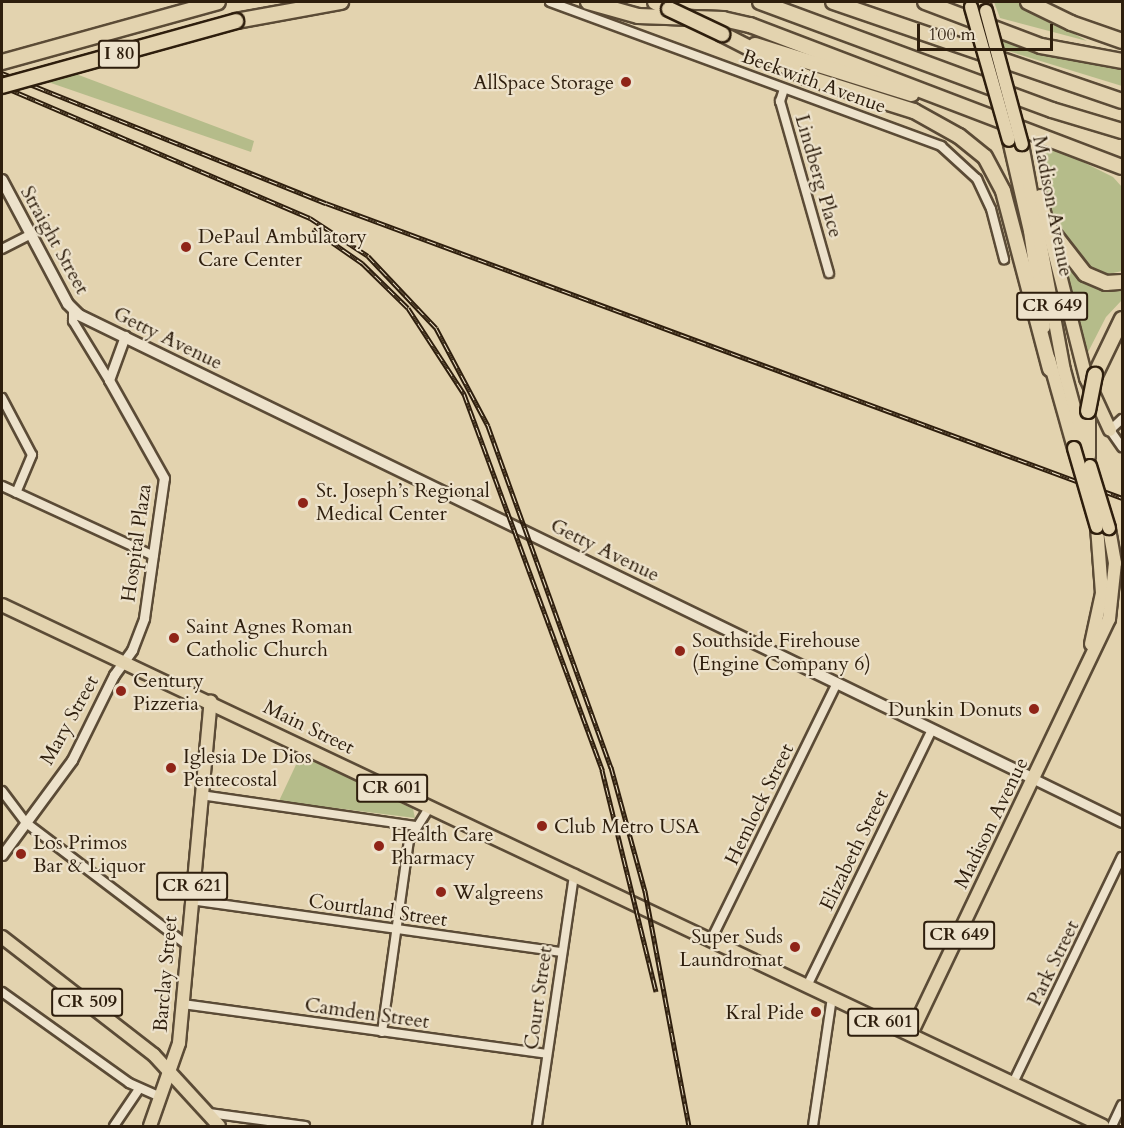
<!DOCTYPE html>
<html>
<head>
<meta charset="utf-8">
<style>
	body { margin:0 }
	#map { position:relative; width:1124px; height:1128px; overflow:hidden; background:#e3d3af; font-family:Cardo,serif }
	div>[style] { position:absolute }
	.green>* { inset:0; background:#b5bc8a }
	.roads { filter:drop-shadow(2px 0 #5b4b36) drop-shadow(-2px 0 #5b4b36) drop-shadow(0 2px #5b4b36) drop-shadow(0 -2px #5b4b36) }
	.minor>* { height:8px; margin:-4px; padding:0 4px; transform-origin:4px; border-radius:4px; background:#ede2cb }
	.tertiary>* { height:9px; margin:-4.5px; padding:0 4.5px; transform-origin:4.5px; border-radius:4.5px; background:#ede2cb }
	.secondary>* { height:10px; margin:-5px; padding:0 5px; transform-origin:5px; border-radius:5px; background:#ede2cb }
	.primary>* { height:12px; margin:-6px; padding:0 6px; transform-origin:6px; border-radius:6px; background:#e3d3af }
	.motorway>* { height:14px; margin:-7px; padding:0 7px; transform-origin:7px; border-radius:7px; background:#e3d3af }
	.rail>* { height:5px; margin-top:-2.5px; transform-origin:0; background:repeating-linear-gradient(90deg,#ede2cb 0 9px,#2e1e0d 0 18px); box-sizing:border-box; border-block:2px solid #2e1e0d }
	.bridges { filter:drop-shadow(2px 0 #2e1e0d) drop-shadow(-2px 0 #2e1e0d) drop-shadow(0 2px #2e1e0d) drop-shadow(0 -2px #2e1e0d) }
	.primary-bridge>* { height:12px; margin:-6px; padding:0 6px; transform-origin:6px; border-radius:6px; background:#e3d3af }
	.motorway-bridge>* { height:14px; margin:-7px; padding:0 7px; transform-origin:7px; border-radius:7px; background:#e3d3af }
	.dots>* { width:16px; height:16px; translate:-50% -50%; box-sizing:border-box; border:3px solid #ede2cb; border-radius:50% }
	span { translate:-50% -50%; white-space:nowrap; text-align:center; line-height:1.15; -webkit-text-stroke:4.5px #ede2cb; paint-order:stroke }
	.shield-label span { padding:2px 4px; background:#ede2cb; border:2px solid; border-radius:4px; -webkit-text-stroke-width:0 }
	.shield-label { font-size:18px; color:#2e1e0d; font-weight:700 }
	.street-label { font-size:20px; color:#2e1e0d }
	.poi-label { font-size:20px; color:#2e1e0d }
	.right { translate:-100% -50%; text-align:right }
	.left { translate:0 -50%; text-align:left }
	.frame { position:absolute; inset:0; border:3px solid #2e1e0d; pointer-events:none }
	.scale { position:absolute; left:917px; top:24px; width:136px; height:27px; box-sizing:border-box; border:3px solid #2e1e0d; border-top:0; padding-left:8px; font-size:18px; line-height:21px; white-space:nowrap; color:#2e1e0d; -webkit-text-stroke:4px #ede2cb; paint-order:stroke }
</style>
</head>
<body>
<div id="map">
	<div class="green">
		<i style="clip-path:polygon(994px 2px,1017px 2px,1087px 41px,1000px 18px)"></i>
		<i style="clip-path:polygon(1001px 37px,1122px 65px,1122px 86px,1005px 50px)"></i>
		<i style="clip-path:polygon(76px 74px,254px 141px,251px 152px,48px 82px)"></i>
		<i style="clip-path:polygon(1034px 143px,1065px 153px,1113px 177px,1122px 187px,1122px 271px,1100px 276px,1080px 266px,1055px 228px)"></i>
		<i style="clip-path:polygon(1064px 262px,1102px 287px,1122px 283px,1122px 300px,1106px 317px,1086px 356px)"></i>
		<i style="clip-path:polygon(301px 754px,413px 809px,415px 818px,279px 801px)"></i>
	</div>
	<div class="roads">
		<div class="minor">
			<i style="left:550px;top:2px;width:417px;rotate:20.2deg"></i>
			<i style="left:941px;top:146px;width:49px;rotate:42.5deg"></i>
			<i style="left:977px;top:179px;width:33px;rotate:65deg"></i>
			<i style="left:991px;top:209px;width:52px;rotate:75.4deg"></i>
			<i style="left:784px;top:89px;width:13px;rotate:108deg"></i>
			<i style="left:780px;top:101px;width:179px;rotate:74.1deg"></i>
			<i style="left:2px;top:249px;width:33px;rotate:-27deg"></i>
			<i style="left:73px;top:310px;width:11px;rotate:90deg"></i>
			<i style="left:73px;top:321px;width:69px;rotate:58.6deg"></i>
			<i style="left:2px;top:398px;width:64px;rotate:62.2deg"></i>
			<i style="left:32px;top:455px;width:41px;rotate:112.8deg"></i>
			<i style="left:1122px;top:419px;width:16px;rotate:137deg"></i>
			<i style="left:1110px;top:430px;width:21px;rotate:55deg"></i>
			<i style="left:2px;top:486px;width:167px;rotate:24.7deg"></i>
			<i style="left:2px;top:791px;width:39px;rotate:53deg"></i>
			<i style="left:25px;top:822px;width:203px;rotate:37.2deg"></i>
			<i style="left:201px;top:795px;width:216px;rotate:8.2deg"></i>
			<i style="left:191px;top:900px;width:374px;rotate:8deg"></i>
			<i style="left:711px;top:940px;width:286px;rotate:-63.9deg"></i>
			<i style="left:807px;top:986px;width:285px;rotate:-64deg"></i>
			<i style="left:2px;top:992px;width:156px;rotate:35.6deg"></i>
			<i style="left:129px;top:1083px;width:32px;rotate:24deg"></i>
			<i style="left:183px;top:1004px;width:367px;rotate:7.8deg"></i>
			<i style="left:382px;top:1032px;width:194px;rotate:-82deg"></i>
			<i style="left:409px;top:840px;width:40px;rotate:-58deg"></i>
			<i style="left:1013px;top:1083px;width:251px;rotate:-64.3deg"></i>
			<i style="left:209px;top:1113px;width:97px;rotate:7.7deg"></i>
			<i style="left:114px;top:1126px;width:45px;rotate:-56deg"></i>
			<i style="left:537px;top:1126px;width:255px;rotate:-81.6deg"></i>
			<i style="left:813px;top:1126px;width:130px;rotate:-81.6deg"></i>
			<i style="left:1112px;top:1126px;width:23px;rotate:-65deg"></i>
		</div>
		<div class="tertiary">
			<i style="left:1034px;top:779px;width:98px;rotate:26deg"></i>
			<i style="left:2px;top:855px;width:118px;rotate:-53.6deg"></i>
			<i style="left:72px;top:760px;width:95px;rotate:-63.7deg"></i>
			<i style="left:114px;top:675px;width:31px;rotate:-54deg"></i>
			<i style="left:132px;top:650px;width:34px;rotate:-69deg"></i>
			<i style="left:144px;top:618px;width:141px;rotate:-81.9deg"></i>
			<i style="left:164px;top:478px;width:112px;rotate:-119.3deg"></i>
			<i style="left:109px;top:380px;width:47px;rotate:-70deg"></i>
		</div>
		<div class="secondary">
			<i style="left:2px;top:180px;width:140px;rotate:62deg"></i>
			<i style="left:68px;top:304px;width:16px;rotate:45deg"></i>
			<i style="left:79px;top:315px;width:1062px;rotate:25.91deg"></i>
		</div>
		<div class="primary">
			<i style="left:983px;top:2px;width:9px;rotate:72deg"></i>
			<i style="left:1009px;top:140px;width:93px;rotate:77deg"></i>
			<i style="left:1030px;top:231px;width:97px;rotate:81.7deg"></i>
			<i style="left:1022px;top:144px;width:230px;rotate:79.5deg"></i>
			<i style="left:1064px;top:370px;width:81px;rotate:74.9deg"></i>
			<i style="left:1040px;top:196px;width:188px;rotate:75.8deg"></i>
			<i style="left:1086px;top:378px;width:57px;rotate:65.2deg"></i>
			<i style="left:1049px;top:359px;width:92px;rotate:74.3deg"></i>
			<i style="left:2px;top:605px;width:1218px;rotate:25.32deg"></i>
			<i style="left:1091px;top:644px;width:52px;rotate:-77.8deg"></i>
			<i style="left:1102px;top:593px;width:66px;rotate:-94.3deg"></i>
			<i style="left:2px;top:937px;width:192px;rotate:37.8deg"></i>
			<i style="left:154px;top:1055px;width:96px;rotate:47.5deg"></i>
			<i style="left:911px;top:1034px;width:460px;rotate:-64.5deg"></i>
			<i style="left:1109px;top:619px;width:56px;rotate:-83.9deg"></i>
			<i style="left:1115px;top:563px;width:36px;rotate:-100deg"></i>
			<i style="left:150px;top:1126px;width:88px;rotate:-70.7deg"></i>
			<i style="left:179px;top:1043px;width:343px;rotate:-84.7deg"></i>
		</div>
		<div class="motorway">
			<i style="left:588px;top:2px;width:52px;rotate:15.6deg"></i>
			<i style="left:638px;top:16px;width:85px;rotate:2deg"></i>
			<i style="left:723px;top:19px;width:28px;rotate:13deg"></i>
			<i style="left:750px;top:25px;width:398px;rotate:20.9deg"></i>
			<i style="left:655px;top:2px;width:16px;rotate:27deg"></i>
			<i style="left:760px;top:2px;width:311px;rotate:20.3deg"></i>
			<i style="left:1052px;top:110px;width:73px;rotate:16.7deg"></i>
			<i style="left:833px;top:2px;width:305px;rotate:18.9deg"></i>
			<i style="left:925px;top:2px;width:124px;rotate:20.8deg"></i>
			<i style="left:1041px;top:46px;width:82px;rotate:10.5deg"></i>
			<i style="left:1028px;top:2px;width:48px;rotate:26deg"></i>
			<i style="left:1071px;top:23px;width:54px;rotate:19.4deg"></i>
			<i style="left:236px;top:21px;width:107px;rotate:-10.3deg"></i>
			<i style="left:722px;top:34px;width:94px;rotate:27.1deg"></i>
			<i style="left:806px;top:77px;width:113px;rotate:17.5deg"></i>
			<i style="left:914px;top:111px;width:51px;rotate:29.1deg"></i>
			<i style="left:959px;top:136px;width:33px;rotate:39deg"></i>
			<i style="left:985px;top:157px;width:38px;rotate:62deg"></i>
			<i style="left:1003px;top:191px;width:184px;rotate:75.2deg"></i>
			<i style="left:755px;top:45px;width:164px;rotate:17.4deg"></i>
			<i style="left:2px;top:62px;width:224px;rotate:-15.5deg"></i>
			<i style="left:1050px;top:229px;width:57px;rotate:52.1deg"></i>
			<i style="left:1085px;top:274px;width:23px;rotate:23deg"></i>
			<i style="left:1106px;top:283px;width:16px;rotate:-4deg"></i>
			<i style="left:1095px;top:375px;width:62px;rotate:-64.3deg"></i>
			<i style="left:1088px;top:411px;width:45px;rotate:90deg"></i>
		</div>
	</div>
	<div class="rail">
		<i style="left:2px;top:73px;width:349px;rotate:21.9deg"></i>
		<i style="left:326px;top:203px;width:849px;rotate:20.33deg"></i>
		<i style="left:2px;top:86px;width:335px;rotate:23.2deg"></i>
		<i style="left:310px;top:218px;width:69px;rotate:33.2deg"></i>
		<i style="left:368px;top:256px;width:99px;rotate:46.6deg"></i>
		<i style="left:436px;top:328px;width:111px;rotate:62deg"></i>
		<i style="left:488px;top:426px;width:363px;rotate:70.2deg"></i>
		<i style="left:611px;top:767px;width:129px;rotate:74.7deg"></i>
		<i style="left:645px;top:891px;width:239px;rotate:79.4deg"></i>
		<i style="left:313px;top:229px;width:60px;rotate:34.8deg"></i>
		<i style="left:362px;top:263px;width:64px;rotate:44.4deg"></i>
		<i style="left:408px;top:308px;width:103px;rotate:56.9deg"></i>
		<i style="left:464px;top:394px;width:401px;rotate:69.8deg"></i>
		<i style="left:602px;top:770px;width:228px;rotate:76.3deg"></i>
	</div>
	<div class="bridges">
		<div class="primary-bridge">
			<i style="left:971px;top:7px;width:138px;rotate:74.1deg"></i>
			<i style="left:986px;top:11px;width:138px;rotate:74.9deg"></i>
			<i style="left:1074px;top:448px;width:82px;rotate:73.8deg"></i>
			<i style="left:1090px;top:466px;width:65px;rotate:73deg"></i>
		</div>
		<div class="motorway-bridge">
			<i style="left:669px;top:9px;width:59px;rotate:25.3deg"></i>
			<i style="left:2px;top:86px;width:243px;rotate:-15.5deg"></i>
			<i style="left:1088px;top:411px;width:37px;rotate:-79deg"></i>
		</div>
	</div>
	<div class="dots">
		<i style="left:626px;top:82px;background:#8f2418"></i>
		<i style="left:186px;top:247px;background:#8f2418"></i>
		<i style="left:303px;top:503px;background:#8f2418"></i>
		<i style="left:174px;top:638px;background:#8f2418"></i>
		<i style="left:680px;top:651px;background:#8f2418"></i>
		<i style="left:121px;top:691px;background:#8f2418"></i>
		<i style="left:1034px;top:709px;background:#8f2418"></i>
		<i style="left:171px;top:768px;background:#8f2418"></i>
		<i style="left:542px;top:826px;background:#8f2418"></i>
		<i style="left:379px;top:846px;background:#8f2418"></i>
		<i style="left:21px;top:854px;background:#8f2418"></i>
		<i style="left:441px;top:892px;background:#8f2418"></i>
		<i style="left:795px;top:947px;background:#8f2418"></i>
		<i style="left:816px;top:1012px;background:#8f2418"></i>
	</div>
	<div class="shield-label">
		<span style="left:119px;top:54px">I 80</span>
		<span style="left:1052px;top:306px">CR 649</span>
		<span style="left:392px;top:788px">CR 601</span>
		<span style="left:192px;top:886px">CR 621</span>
		<span style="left:959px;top:935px">CR 649</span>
		<span style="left:87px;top:1002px">CR 509</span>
		<span style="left:883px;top:1022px">CR 601</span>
	</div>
	<div class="street-label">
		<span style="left:814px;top:81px;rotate:20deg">Beckwith Avenue</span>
		<span style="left:819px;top:176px;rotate:74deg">Lindberg Place</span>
		<span style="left:1053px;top:206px;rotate:79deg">Madison Avenue</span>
		<span style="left:55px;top:240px;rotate:61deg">Straight Street</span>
		<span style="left:168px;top:338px;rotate:26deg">Getty Avenue</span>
		<span style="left:136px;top:543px;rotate:-82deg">Hospital Plaza</span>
		<span style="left:605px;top:550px;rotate:26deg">Getty Avenue</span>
		<span style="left:69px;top:720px;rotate:-61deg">Mary Street</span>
		<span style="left:309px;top:727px;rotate:26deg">Main Street</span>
		<span style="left:759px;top:804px;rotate:-64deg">Hemlock Street</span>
		<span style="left:991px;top:823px;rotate:-64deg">Madison Avenue</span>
		<span style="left:854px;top:850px;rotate:-64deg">Elizabeth Street</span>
		<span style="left:378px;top:910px;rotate:8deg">Courtland Street</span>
		<span style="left:1053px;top:963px;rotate:-64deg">Park Street</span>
		<span style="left:165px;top:974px;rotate:-85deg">Barclay Street</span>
		<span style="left:538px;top:998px;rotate:-82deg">Court Street</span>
		<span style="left:367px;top:1013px;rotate:8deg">Camden Street</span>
	</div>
	<div class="poi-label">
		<span class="right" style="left:614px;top:82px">AllSpace Storage</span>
		<span class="left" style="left:198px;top:248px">DePaul Ambulatory<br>Care Center</span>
		<span class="left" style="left:316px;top:502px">St. Joseph’s Regional<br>Medical Center</span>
		<span class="left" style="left:186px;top:638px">Saint Agnes Roman<br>Catholic Church</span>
		<span class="left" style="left:692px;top:652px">Southside Firehouse<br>(Engine Company 6)</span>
		<span class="left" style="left:133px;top:692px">Century<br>Pizzeria</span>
		<span class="right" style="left:1022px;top:709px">Dunkin Donuts</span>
		<span class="left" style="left:183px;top:768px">Iglesia De Dios<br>Pentecostal</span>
		<span class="left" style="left:554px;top:826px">Club Metro USA</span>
		<span class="left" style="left:391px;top:846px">Health Care<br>Pharmacy</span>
		<span class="left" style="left:33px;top:854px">Los Primos<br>Bar &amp; Liquor</span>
		<span class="left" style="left:453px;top:892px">Walgreens</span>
		<span class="right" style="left:783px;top:948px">Super Suds<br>Laundromat</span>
		<span class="right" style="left:804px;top:1012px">Kral Pide</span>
	</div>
	<div class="frame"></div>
	<div class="scale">100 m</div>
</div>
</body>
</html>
